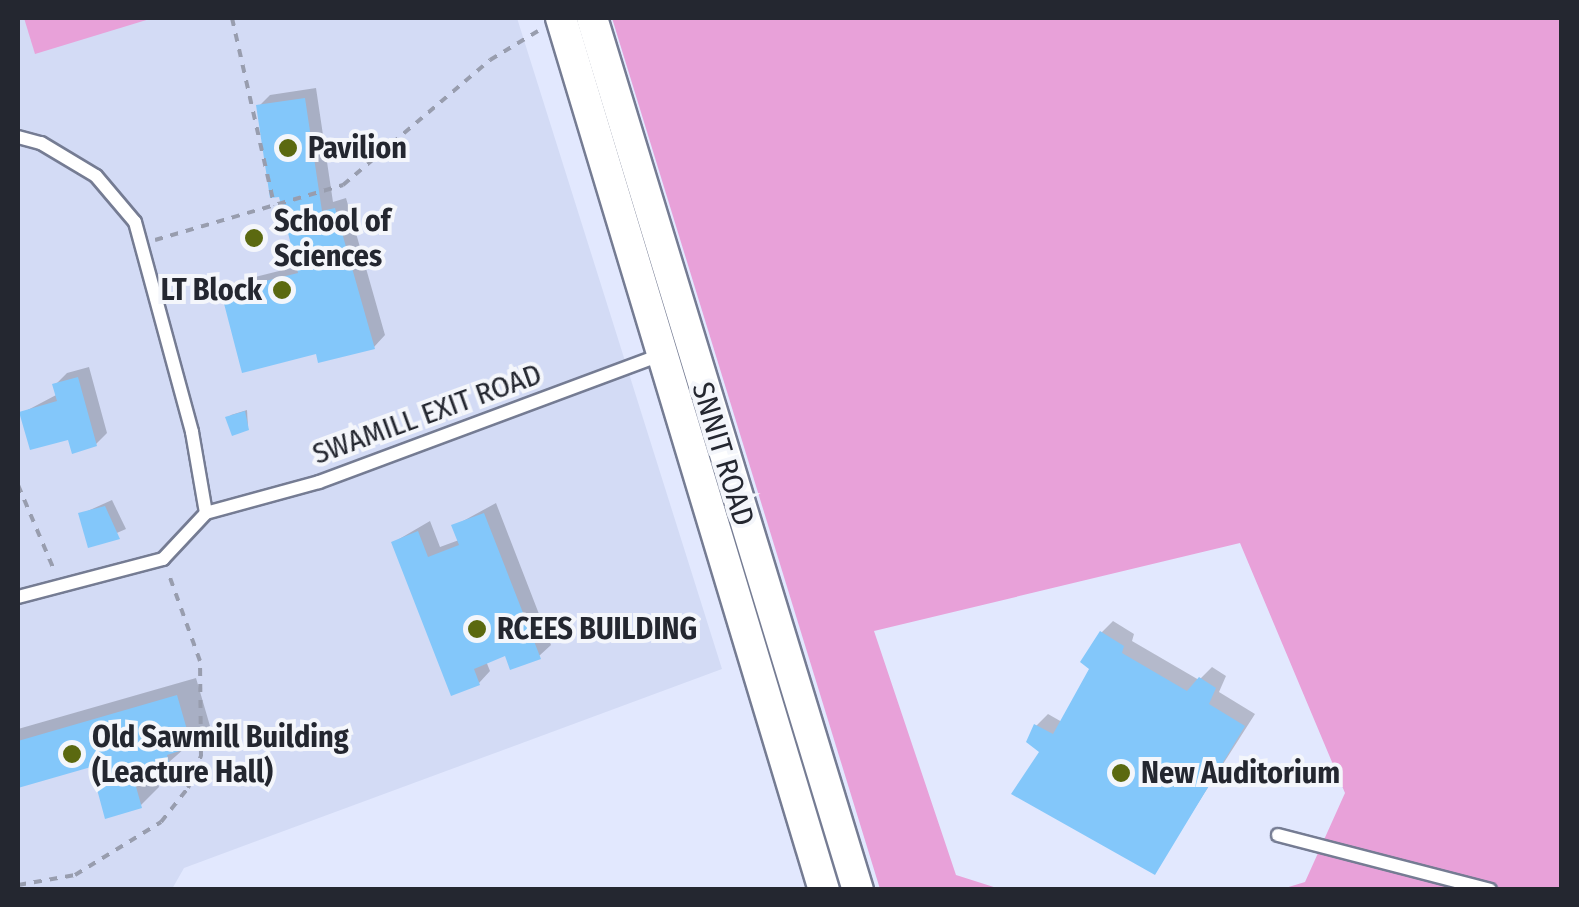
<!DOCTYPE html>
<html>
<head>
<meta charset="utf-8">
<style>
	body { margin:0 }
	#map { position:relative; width:1579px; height:907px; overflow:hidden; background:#e2e8fe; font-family:"Fira Sans Condensed",sans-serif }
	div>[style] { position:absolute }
	.built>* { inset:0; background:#d3dbf5 }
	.green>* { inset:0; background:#e8a1d9 }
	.shadow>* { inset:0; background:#0003 }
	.building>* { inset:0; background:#83c7fa }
	.path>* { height:4px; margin-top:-2px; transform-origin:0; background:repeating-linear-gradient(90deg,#989dae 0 8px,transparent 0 16px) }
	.roads { filter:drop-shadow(2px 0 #757c93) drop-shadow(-2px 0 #757c93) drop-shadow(0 2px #757c93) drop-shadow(0 -2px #757c93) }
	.service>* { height:12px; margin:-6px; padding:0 6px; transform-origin:6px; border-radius:6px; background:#fff }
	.tertiary>* { height:30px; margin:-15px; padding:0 15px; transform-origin:15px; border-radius:15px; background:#fff }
	.dots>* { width:28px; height:28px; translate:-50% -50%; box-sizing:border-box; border:5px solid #f4f6fb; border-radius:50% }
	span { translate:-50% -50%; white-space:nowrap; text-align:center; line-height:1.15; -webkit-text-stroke:8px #f4f6fb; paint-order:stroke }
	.poi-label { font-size:30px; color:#242730; font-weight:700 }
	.left { translate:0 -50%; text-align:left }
	.right { translate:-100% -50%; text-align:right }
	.street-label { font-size:30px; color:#242730 }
	.frame { position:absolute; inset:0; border:20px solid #242730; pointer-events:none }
</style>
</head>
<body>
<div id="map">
	<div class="built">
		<i style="clip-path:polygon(18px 18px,517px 18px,722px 669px,184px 868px,172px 889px,18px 889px)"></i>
	</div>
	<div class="green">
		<i style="clip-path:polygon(24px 18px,153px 18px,35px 54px)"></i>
		<i style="clip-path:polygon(612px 18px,1561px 18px,1561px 889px,1282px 889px,1305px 882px,1345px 793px,1240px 543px,874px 631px,956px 875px,1000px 889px,880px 889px)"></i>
	</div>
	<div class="shadow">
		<i style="clip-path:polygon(316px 88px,333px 202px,346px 198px,385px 335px,374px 347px,318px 351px,224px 293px,235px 282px,299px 266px,259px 106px,270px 95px)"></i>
		<i style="clip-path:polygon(89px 367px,107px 433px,96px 444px,22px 413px,58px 394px,55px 385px,67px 373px)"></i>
		<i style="clip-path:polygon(247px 410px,248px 428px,228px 418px,231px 415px)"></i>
		<i style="clip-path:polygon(112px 500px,126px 529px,89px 545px,81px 514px)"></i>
		<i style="clip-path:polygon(496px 503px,551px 645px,539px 656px,507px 653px,486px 661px,490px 671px,479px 683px,394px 542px,430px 521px,440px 547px,459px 540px,454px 526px)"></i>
		<i style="clip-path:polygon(1113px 621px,1134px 634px,1132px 641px,1199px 680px,1212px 667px,1226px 676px,1219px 692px,1255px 714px,1154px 872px,1042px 752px,1036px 726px,1048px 714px,1062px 722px,1092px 668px,1102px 632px)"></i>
		<i style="clip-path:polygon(196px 678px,210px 726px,168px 763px,154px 767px,159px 787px,140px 806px,93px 764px,18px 786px,18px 729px)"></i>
	</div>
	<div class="building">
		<i style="clip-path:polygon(305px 98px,322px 211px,335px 208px,375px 349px,318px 363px,316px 354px,242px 373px,221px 292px,298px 273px,279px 197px,270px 198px,256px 105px)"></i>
		<i style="clip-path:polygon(78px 377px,97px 446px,72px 454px,68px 440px,30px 450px,19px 412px,57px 401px,52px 384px)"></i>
		<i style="clip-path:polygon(245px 411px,249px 430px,232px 436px,225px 417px)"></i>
		<i style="clip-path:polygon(105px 506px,120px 539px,88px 548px,78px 513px)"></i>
		<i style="clip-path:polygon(484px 513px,541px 659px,510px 670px,505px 656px,474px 669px,480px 685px,451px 696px,391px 542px,418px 531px,428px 557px,459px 545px,451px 525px)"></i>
		<i style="clip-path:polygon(1100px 631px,1124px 646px,1122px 653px,1187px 691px,1199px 677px,1216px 688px,1209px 704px,1245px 726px,1155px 875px,1011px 794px,1039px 752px,1026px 742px,1034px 724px,1053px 734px,1089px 669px,1080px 662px)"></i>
		<i style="clip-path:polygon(177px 695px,192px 747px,167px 755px,170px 765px,133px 776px,142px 808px,105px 819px,91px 767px,18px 788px,18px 741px)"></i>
	</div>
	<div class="path">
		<i style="left:232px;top:18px;width:192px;rotate:77.3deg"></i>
		<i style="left:155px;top:240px;width:196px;rotate:-16.3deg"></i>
		<i style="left:343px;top:185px;width:193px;rotate:-40.4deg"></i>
		<i style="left:490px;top:60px;width:56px;rotate:-31.1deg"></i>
		<i style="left:18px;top:485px;width:95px;rotate:67deg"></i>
		<i style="left:18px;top:885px;width:58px;rotate:-10deg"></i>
		<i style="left:75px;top:875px;width:101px;rotate:-31.6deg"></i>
		<i style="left:161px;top:822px;width:43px;rotate:-51.5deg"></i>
		<i style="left:188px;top:788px;width:35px;rotate:-68deg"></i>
		<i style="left:201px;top:756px;width:95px;rotate:-90.6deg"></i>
		<i style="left:200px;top:661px;width:95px;rotate:-109.8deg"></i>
	</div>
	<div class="roads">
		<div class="service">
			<i style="left:18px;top:137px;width:24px;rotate:15deg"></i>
			<i style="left:41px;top:143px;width:64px;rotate:31deg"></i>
			<i style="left:96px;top:176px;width:60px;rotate:49.7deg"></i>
			<i style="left:135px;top:222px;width:218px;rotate:74.8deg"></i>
			<i style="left:192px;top:432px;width:82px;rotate:80.2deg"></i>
			<i style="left:206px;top:513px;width:117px;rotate:-15.3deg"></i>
			<i style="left:319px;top:482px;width:365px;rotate:-20.4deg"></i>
			<i style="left:18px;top:597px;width:150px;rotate:-14.7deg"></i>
			<i style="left:163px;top:559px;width:63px;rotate:-46.9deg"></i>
			<i style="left:1278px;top:835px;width:219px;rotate:14.5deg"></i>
		</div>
		<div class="tertiary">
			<i style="left:561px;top:18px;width:911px;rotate:73.22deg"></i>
			<i style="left:592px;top:18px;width:912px;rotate:73.04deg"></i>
		</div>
	</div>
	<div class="dots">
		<i style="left:288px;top:148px;background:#5b6910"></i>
		<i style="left:254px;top:238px;background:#5b6910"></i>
		<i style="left:282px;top:290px;background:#5b6910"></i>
		<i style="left:477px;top:629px;background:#5b6910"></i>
		<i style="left:72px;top:754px;background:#5b6910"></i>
		<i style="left:1121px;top:773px;background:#5b6910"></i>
	</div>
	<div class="poi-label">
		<span class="left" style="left:308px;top:148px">Pavilion</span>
		<span class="left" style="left:274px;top:238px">School of<br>Sciences</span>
		<span class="right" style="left:262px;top:290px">LT Block</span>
		<span class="left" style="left:497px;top:629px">RCEES BUILDING</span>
		<span class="left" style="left:92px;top:754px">Old Sawmill Building<br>(Leacture Hall)</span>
		<span class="left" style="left:1141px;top:773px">New Auditorium</span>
	</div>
	<div class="street-label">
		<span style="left:427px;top:414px;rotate:-20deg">SWAMILL EXIT ROAD</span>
		<span style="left:723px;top:454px;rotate:73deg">SNNIT ROAD</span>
	</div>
	<div class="frame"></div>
</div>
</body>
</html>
